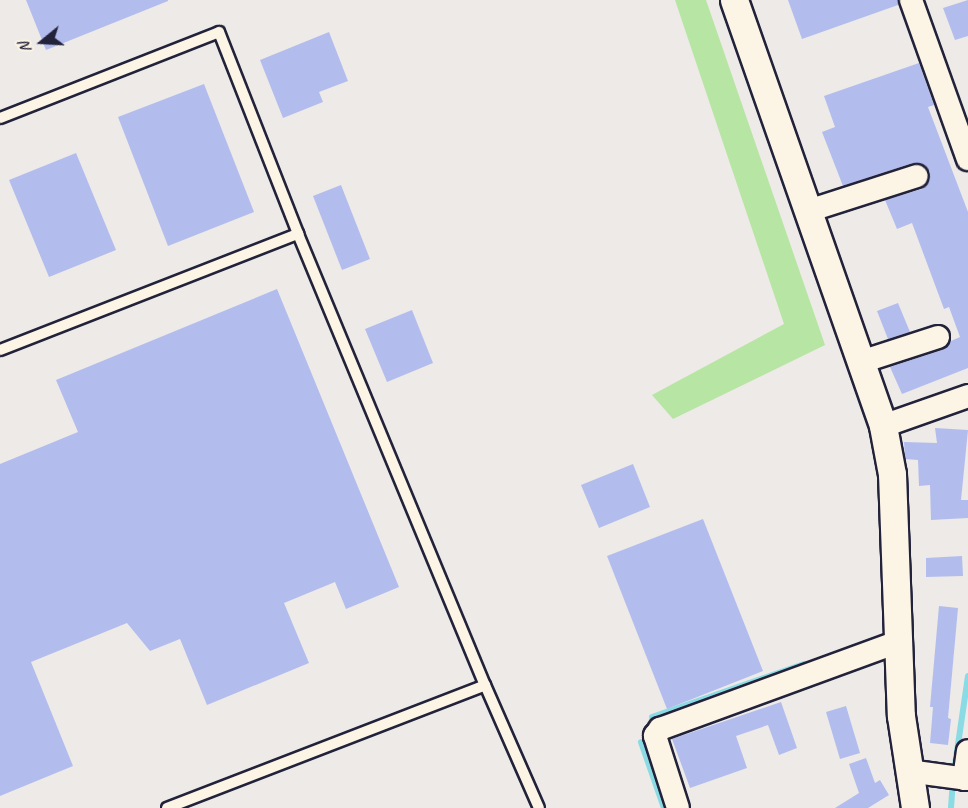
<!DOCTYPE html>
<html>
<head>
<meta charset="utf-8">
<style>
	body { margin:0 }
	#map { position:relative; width:968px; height:808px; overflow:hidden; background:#edeae7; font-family:Caveat,sans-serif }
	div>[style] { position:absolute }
	.green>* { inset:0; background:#b7e5a3 }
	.stream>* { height:6px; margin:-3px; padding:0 3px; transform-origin:3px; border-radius:3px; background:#8adbe4 }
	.building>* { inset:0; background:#b2bdee }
	.roads { filter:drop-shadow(2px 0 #22223b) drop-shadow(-2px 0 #22223b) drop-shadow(0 2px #22223b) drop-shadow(0 -2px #22223b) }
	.service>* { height:10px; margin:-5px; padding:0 5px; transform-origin:5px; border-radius:5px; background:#fcf5e5 }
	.minor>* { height:22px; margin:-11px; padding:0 11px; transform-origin:11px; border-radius:11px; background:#fcf5e5 }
	.tertiary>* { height:27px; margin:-13.5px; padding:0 13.5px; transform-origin:13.5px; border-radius:13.5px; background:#fcf5e5 }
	span { translate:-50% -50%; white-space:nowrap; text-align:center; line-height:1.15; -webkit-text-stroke:4.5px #fcf5e5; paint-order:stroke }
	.north { position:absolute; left:12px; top:12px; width:60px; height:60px; -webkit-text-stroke:4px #fcf5e5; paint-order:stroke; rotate:252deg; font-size:16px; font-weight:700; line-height:24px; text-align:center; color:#22223b }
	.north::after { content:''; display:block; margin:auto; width:21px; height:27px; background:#22223b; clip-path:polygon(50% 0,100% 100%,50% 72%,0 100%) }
</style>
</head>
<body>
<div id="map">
	<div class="green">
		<i style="clip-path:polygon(675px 0,706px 0,825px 345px,673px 419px,652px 395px,784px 324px)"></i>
	</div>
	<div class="stream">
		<i style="left:652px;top:717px;width:161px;rotate:-19.2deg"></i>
		<i style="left:641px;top:742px;width:70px;rotate:70.8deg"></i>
		<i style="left:954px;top:772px;width:97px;rotate:-81.7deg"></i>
		<i style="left:951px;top:808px;width:26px;rotate:-86deg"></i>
	</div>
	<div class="building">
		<i style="clip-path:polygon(26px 0,168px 0,168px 1px,46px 50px)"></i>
		<i style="clip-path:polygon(788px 0,898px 0,898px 5px,802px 39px)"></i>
		<i style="clip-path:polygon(968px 0,968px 36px,955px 40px,943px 8px)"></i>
		<i style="clip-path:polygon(329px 32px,348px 81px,319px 92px,323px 102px,283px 118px,260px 60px)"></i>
		<i style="clip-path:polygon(919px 63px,934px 105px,928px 107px,968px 212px,968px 368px,902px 394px,890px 367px,942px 350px,951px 341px,960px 337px,949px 307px,944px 309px,912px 223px,897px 229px,885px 200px,922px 189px,930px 179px,930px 172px,926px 166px,913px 163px,843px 186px,822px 132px,835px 127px,824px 96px)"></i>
		<i style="clip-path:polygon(204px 84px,254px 212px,168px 246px,118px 117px)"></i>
		<i style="clip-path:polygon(76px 153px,116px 250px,49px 277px,9px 180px)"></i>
		<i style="clip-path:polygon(341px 185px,370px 259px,342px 270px,313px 196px)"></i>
		<i style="clip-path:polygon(277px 289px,399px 587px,346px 609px,335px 582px,284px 603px,309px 663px,207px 705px,180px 639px,150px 651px,127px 623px,31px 662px,73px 766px,0 796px,0 464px,78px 432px,56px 380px)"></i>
		<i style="clip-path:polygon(898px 303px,910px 332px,888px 339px,877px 311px)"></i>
		<i style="clip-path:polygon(412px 310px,433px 363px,387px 382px,365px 329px)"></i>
		<i style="clip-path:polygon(935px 428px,968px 430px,961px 500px,968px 500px,968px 518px,931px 520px,930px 485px,919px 486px,918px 460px,905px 459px,904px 442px,937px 443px)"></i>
		<i style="clip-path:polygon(633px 464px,650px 507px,599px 528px,581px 485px)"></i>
		<i style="clip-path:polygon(703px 519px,763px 671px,667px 709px,607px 556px)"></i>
		<i style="clip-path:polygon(962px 556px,963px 576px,926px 577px,926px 558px)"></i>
		<i style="clip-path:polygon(939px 606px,958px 608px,948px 718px,951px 719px,948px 745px,930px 743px,933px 707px,930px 707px)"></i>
		<i style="clip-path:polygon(781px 702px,797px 748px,779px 755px,768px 725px,736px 736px,747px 768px,690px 788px,672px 739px)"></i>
		<i style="clip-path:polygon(846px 706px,860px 753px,840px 759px,826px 712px)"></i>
		<i style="clip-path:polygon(866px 758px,875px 783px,880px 780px,889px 795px,868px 808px,835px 808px,859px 793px,849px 764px)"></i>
	</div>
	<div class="roads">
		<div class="service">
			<i style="left:0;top:118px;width:235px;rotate:-21.4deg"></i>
			<i style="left:219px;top:32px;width:217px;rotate:68.6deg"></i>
			<i style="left:298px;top:234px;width:488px;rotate:67.5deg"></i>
			<i style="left:485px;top:685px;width:134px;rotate:66.3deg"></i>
			<i style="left:0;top:350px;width:320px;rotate:-21.3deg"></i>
			<i style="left:167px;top:808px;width:341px;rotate:-21.1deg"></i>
		</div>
		<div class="minor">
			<i style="left:911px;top:0;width:169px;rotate:70.3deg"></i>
			<i style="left:808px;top:211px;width:114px;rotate:-17.8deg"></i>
			<i style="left:861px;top:362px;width:81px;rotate:-18deg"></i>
			<i style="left:883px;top:426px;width:90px;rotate:-19.4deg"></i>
			<i style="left:908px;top:771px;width:61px;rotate:7.6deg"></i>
			<i style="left:964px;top:779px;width:28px;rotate:-82deg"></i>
			<i style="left:678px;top:808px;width:76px;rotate:-107.7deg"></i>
			<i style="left:655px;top:736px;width:9px;rotate:-54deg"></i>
			<i style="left:660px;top:729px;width:253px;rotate:-20.1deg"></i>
		</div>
		<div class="tertiary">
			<i style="left:734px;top:0;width:451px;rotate:70.7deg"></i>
			<i style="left:883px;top:426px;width:49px;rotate:79.4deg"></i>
			<i style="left:892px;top:474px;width:242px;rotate:87.9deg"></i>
			<i style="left:901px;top:716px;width:93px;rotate:81.3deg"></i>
		</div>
	</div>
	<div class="north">N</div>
</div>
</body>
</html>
